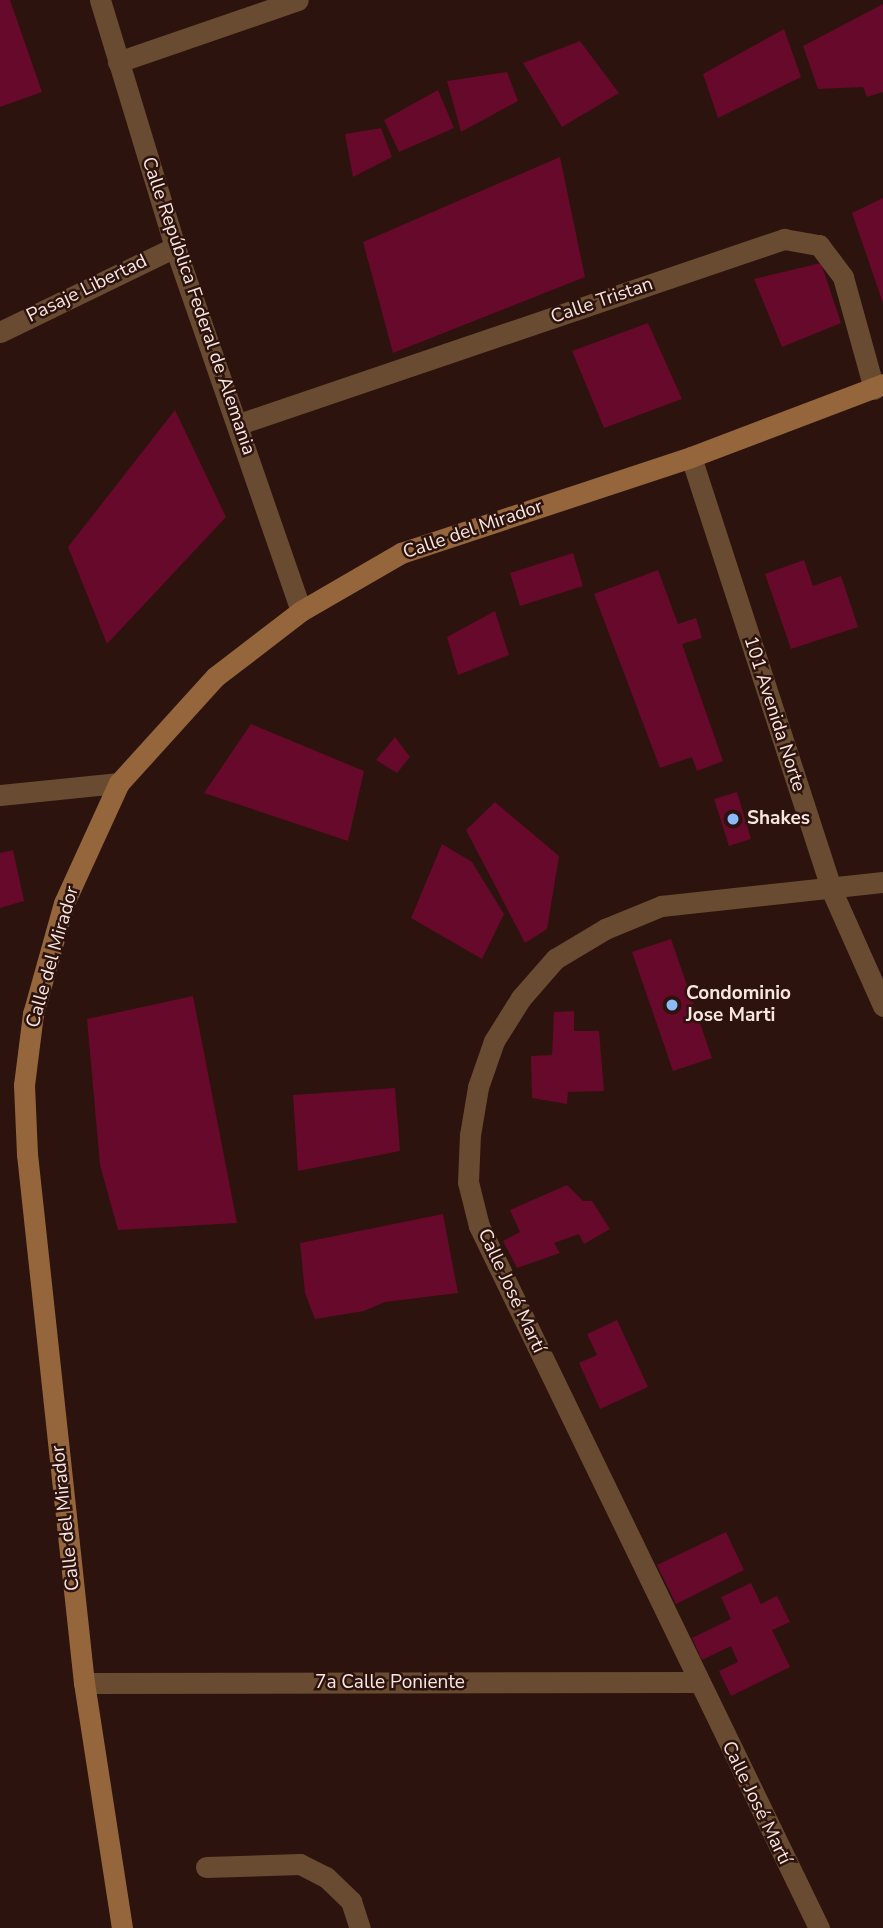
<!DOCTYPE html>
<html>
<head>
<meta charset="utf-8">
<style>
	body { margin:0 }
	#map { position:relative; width:883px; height:1928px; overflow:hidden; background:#2c130d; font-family:"Nunito Sans",sans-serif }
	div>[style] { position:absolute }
	.building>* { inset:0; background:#66092b }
	.street>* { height:21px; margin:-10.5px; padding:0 10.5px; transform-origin:10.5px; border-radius:10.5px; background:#694b31 }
	.secondary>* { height:21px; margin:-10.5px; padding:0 10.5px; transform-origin:10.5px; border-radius:10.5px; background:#95663b }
	.dots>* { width:19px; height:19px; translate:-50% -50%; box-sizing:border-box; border:4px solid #2c130d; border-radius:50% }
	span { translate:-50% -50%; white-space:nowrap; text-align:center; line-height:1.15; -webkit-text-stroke:5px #2c130d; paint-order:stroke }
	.street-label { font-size:19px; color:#f8e5e0 }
	.poi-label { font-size:19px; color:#f8e5e0; font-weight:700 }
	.left { translate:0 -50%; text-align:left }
</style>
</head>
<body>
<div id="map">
	<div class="building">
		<i style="clip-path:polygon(0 0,10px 0,42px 92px,0 107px)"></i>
		<i style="clip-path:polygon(883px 4px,883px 92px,867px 97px,863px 87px,818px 89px,803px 46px)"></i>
		<i style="clip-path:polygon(784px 29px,801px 77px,718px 118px,703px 74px)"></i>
		<i style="clip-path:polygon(580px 41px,619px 93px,562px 127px,523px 63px)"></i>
		<i style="clip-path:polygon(507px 72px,518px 101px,461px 132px,447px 81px)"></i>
		<i style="clip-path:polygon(438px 90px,454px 128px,399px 152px,384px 120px)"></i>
		<i style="clip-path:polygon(381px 128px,392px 157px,353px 177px,345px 134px)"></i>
		<i style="clip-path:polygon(560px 157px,585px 277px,393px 353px,363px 242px)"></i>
		<i style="clip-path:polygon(883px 198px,883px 303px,852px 213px)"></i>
		<i style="clip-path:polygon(821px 263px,841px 323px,782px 347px,754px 279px)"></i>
		<i style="clip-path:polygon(648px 323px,682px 399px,604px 428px,572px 351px)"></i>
		<i style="clip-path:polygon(175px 410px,226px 517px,107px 644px,68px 547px)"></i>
		<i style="clip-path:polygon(573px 553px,583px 586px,520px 606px,510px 573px)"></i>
		<i style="clip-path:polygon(804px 560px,813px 586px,841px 576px,858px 627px,791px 649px,765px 574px)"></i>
		<i style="clip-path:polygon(658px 570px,678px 624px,696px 618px,702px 638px,682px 644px,723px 761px,697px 771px,692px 757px,660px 768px,594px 594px)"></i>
		<i style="clip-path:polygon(495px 611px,509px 655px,458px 675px,447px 637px)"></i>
		<i style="clip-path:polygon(251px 724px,364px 771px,348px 841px,204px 793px)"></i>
		<i style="clip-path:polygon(395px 737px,410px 757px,397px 773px,376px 760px)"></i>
		<i style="clip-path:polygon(737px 792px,751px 839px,729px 846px,714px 799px)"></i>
		<i style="clip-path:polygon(495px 802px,559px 856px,547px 929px,525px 943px,466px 830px)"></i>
		<i style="clip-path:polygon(442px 844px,472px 862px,504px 914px,482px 959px,411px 918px)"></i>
		<i style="clip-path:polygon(13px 850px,24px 901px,0 908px,0 853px)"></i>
		<i style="clip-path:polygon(671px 939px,712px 1058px,673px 1071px,632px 952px)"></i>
		<i style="clip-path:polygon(193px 996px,237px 1223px,118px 1230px,100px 1165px,87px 1019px)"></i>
		<i style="clip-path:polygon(574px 1011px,574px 1031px,599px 1031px,604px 1091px,568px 1092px,567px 1104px,532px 1098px,531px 1056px,552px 1055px,554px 1012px)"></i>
		<i style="clip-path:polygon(395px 1088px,400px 1151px,298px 1171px,293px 1095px)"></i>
		<i style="clip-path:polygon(567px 1185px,583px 1201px,592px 1201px,610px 1229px,584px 1244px,579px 1234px,554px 1243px,560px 1253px,517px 1268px,503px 1241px,520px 1232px,510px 1210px)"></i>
		<i style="clip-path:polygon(443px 1214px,458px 1293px,385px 1302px,364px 1311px,315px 1319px,305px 1293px,300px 1243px)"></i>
		<i style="clip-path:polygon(617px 1320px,648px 1387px,600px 1409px,579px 1363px,597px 1355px,587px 1334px)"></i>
		<i style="clip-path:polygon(726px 1532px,744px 1570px,676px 1604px,657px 1565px)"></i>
		<i style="clip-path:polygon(751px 1583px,761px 1604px,777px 1596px,790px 1622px,772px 1630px,790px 1667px,731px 1696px,719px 1671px,738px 1662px,731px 1646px,702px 1660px,692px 1638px,731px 1619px,721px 1597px)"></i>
	</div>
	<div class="street">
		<i style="left:100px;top:0;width:258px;rotate:73.1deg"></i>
		<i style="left:175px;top:247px;width:385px;rotate:70.9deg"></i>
		<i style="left:118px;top:62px;width:190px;rotate:-19deg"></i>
		<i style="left:0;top:332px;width:195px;rotate:-25.9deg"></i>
		<i style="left:239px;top:424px;width:576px;rotate:-18.75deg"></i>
		<i style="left:784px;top:239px;width:36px;rotate:10deg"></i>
		<i style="left:819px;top:245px;width:40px;rotate:53deg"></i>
		<i style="left:843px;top:277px;width:116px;rotate:74.5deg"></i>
		<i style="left:691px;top:457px;width:454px;rotate:72deg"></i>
		<i style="left:831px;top:889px;width:128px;rotate:66deg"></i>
		<i style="left:0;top:795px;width:120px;rotate:-5.8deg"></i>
		<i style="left:84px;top:1683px;width:612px;rotate:-0.09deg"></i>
		<i style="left:206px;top:1867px;width:94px;rotate:-1.8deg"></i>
		<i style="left:300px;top:1864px;width:29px;rotate:27deg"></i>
		<i style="left:326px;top:1877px;width:35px;rotate:44deg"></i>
		<i style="left:351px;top:1901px;width:28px;rotate:72deg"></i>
		<i style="left:819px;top:1928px;width:780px;rotate:-115.84deg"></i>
		<i style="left:479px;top:1226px;width:45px;rotate:-104deg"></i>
		<i style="left:468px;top:1182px;width:47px;rotate:-87.6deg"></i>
		<i style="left:470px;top:1135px;width:49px;rotate:-80.5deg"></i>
		<i style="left:478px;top:1087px;width:49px;rotate:-70.8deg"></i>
		<i style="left:494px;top:1041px;width:51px;rotate:-57.9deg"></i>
		<i style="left:521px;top:998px;width:52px;rotate:-48.9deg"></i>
		<i style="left:555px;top:959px;width:58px;rotate:-31deg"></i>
		<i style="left:605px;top:929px;width:61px;rotate:-22.3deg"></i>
		<i style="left:661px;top:906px;width:223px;rotate:-6.2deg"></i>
	</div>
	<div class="secondary">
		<i style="left:122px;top:1928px;width:248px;rotate:-98.8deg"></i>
		<i style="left:84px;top:1683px;width:532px;rotate:-96.15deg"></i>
		<i style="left:27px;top:1154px;width:69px;rotate:-92.5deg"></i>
		<i style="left:24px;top:1085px;width:72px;rotate:-82.8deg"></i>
		<i style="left:33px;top:1014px;width:115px;rotate:-74.4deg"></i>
		<i style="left:64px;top:903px;width:132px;rotate:-65.4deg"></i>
		<i style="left:119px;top:783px;width:143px;rotate:-47.8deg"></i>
		<i style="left:215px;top:677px;width:108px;rotate:-37.5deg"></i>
		<i style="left:301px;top:611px;width:116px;rotate:-30.1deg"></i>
		<i style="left:401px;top:553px;width:305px;rotate:-18.3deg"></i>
		<i style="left:691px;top:457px;width:205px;rotate:-20.8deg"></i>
	</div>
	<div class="dots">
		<i style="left:733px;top:819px;background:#8cb9fc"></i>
		<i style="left:672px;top:1005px;background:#8cb9fc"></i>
	</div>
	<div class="street-label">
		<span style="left:87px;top:289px;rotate:-26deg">Pasaje Libertad</span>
		<span style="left:602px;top:301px;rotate:-19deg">Calle Tristan</span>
		<span style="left:198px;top:306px;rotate:71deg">Calle República Federal de Alemania</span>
		<span style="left:473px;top:530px;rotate:-19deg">Calle del Mirador</span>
		<span style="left:774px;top:714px;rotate:72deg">101 Avenida Norte</span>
		<span style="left:53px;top:957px;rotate:-74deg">Calle del Mirador</span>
		<span style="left:511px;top:1291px;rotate:65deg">Calle José Martí</span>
		<span style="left:66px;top:1518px;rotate:-96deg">Calle del Mirador</span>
		<span style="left:390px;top:1683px">7a Calle Poniente</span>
		<span style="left:756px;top:1803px;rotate:64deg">Calle José Martí</span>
	</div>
	<div class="poi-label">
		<span class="left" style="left:747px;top:819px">Shakes</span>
		<span class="left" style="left:686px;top:1005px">Condominio<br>Jose Marti</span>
	</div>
</div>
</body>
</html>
